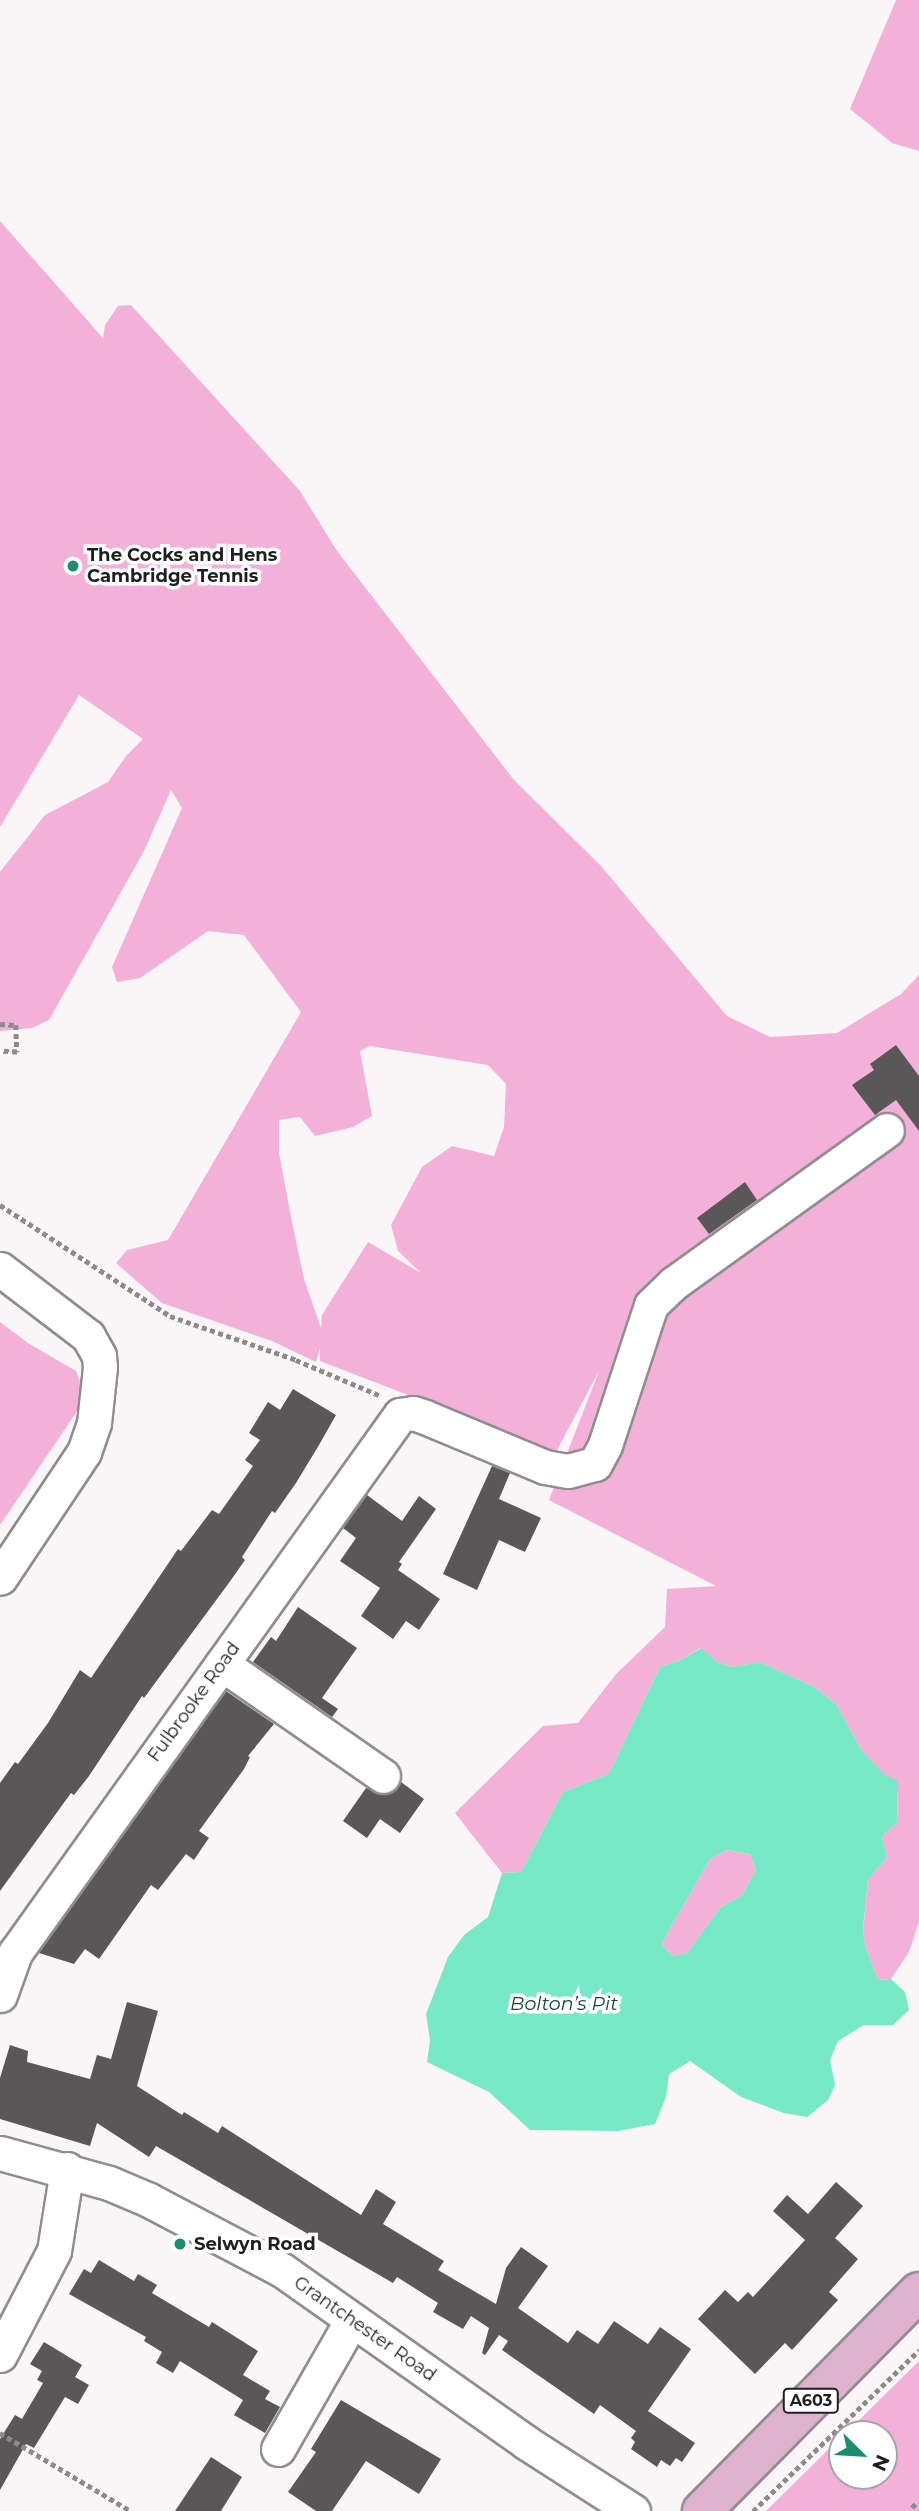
<!DOCTYPE html>
<html>
<head>
<meta charset="utf-8">
<style>
	body { margin:0 }
	#map { position:relative; width:919px; height:2511px; overflow:hidden; background:#faf6f8; font-family:Montserrat,sans-serif }
	div>[style] { position:absolute }
	.green>* { inset:0; background:#f3b1da }
	.water>* { inset:0; background:#77e9c4 }
	.building>* { inset:0; background:#5a5759 }
	.path>* { height:4.5px; margin-top:-2.25px; transform-origin:0; background:repeating-linear-gradient(90deg,#8c8a8b 0 5px,transparent 0 8.5px) }
	.roads { filter:drop-shadow(2px 0 #918d8f) drop-shadow(-2px 0 #918d8f) drop-shadow(0 2px #918d8f) drop-shadow(0 -2px #918d8f) }
	.minor>* { height:33px; margin:-16.5px; padding:0 16.5px; transform-origin:16.5px; border-radius:16.5px; background:#fff }
	.major>* { height:38px; margin:-19px; padding:0 19px; transform-origin:19px; border-radius:19px; background:#deb2ce }
	.dots>* { width:19px; height:19px; translate:-50% -50%; box-sizing:border-box; border:4px solid #fff; border-radius:50% }
	span { translate:-50% -50%; white-space:nowrap; text-align:center; line-height:1.15; -webkit-text-stroke:7px #fff; paint-order:stroke }
	.shield-label span { padding:2px 5px; background:#fff; border:2px solid; border-radius:5px; -webkit-text-stroke-width:0 }
	.shield-label { font-size:16px; color:#201f20; font-weight:700 }
	.poi-label { font-size:18px; color:#201f20; font-weight:700 }
	.left { translate:0 -50%; text-align:left }
	.street-label { font-size:18px; color:#201f20 }
	.water-label { font-size:19px; color:#17483a; font-style:italic }
	.north { position:absolute; left:828px; top:2420px; width:70px; height:70px; box-sizing:border-box; background:#fff; border:2px solid #a6a5a6; border-radius:50%; rotate:114deg; font-size:19px; font-weight:700; line-height:28px; text-align:center; color:#201f20 }
	.north::after { content:''; display:block; margin:auto; width:24px; height:32px; background:#198e70; clip-path:polygon(50% 0,100% 100%,50% 72%,0 100%) }
</style>
</head>
<body>
<div id="map">
	<div class="green">
		<i style="clip-path:polygon(896px 0,919px 0,919px 151px,892px 143px,850px 109px)"></i>
		<i style="clip-path:polygon(evenodd,0 221px,103px 338px,105px 325px,118px 306px,131px 305px,300px 491px,337px 551px,514px 780px,601px 866px,727px 1016px,770px 1037px,837px 1033px,901px 994px,919px 975px,919px 1922px,909px 1952px,891px 1979px,878px 1980px,865px 1946px,863px 1931px,868px 1880px,887px 1857px,882px 1836px,897px 1823px,898px 1793px,862px 1751px,836px 1704px,814px 1687px,760px 1662px,732px 1667px,717px 1662px,700px 1648px,679px 1661px,660px 1667px,609px 1774px,563px 1792px,521px 1872px,502px 1873px,455px 1813px,543px 1726px,578px 1723px,616px 1674px,665px 1627px,667px 1589px,716px 1586px,549px 1500px,599px 1371px,556px 1452px,320px 1361px,320px 1348px,316px 1362px,272px 1341px,162px 1303px,116px 1263px,127px 1250px,168px 1240px,301px 1012px,244px 935px,208px 931px,140px 978px,117px 982px,112px 967px,182px 808px,171px 790px,144px 851px,49px 1020px,32px 1028px,0 1031px,0 872px,45px 815px,108px 782px,126px 756px,143px 739px,79px 695px,0 827px,0 221px,370px 1046px,488px 1065px,506px 1084px,504px 1127px,494px 1156px,452px 1146px,422px 1167px,391px 1225px,398px 1251px,421px 1273px,368px 1242px,322px 1315px,321px 1328px,304px 1279px,292px 1222px,279px 1153px,279px 1120px,300px 1117px,315px 1136px,353px 1127px,372px 1116px,360px 1051px,370px 1046px)"></i>
		<i style="clip-path:polygon(0 1322px,28px 1343px,76px 1371px,86px 1398px,0 1525px)"></i>
		<i style="clip-path:polygon(727px 1850px,750px 1854px,756px 1870px,742px 1895px,720px 1908px,687px 1953px,673px 1956px,662px 1945px,668px 1932px,710px 1859px)"></i>
		<i style="clip-path:polygon(919px 2361px,919px 2511px,766px 2511px,842px 2436px,842px 2476px,884px 2476px,884px 2434px,845px 2434px)"></i>
	</div>
	<div class="water">
		<i style="clip-path:polygon(evenodd,701px 1648px,717px 1662px,732px 1667px,760px 1662px,814px 1687px,836px 1704px,862px 1751px,885px 1775px,898px 1781px,897px 1823px,882px 1836px,887px 1857px,868px 1880px,863px 1929px,865px 1946px,878px 1980px,891px 1979px,905px 1992px,909px 2010px,893px 2025px,864px 2025px,838px 2041px,830px 2060px,835px 2085px,828px 2100px,807px 2117px,784px 2113px,741px 2097px,690px 2061px,669px 2074px,666px 2097px,655px 2124px,618px 2131px,530px 2130px,489px 2092px,427px 2062px,430px 2041px,426px 2014px,448px 1957px,464px 1935px,488px 1917px,502px 1873px,521px 1872px,563px 1792px,609px 1774px,660px 1667px,679px 1661px,701px 1648px,727px 1850px,750px 1854px,756px 1870px,742px 1895px,720px 1908px,687px 1953px,673px 1956px,662px 1945px,668px 1932px,710px 1859px,727px 1850px)"></i>
	</div>
	<div class="building">
		<i style="clip-path:polygon(896px 1045px,919px 1076px,919px 1131px,896px 1100px,875px 1115px,852px 1085px,874px 1070px,870px 1064px)"></i>
		<i style="clip-path:polygon(745px 1182px,757px 1200px,709px 1234px,697px 1218px)"></i>
		<i style="clip-path:polygon(293px 1389px,336px 1415px,319px 1445px,296px 1483px,275px 1513px,272px 1511px,242px 1557px,245px 1560px,231px 1580px,144px 1698px,142px 1696px,89px 1776px,74px 1795px,71px 1793px,0 1891px,0 1783px,15px 1762px,18px 1764px,48px 1723px,80px 1670px,91px 1678px,178px 1549px,181px 1551px,212px 1510px,219px 1514px,253px 1466px,245px 1460px,260px 1440px,249px 1433px,268px 1402px,280px 1410px)"></i>
		<i style="clip-path:polygon(492px 1466px,510px 1473px,499px 1499px,541px 1518px,525px 1552px,499px 1540px,477px 1590px,443px 1574px)"></i>
		<i style="clip-path:polygon(367px 1495px,402px 1521px,419px 1496px,436px 1509px,399px 1562px,402px 1564px,398px 1570px,440px 1599px,419px 1630px,406px 1621px,393px 1639px,361px 1616px,380px 1588px,340px 1561px,356px 1538px,343px 1528px)"></i>
		<i style="clip-path:polygon(298px 1607px,357px 1648px,322px 1698px,338px 1709px,332px 1717px,253px 1662px,271px 1637px,276px 1641px)"></i>
		<i style="clip-path:polygon(226px 1691px,274px 1724px,248px 1756px,250px 1757px,244px 1769px,199px 1831px,209px 1838px,202px 1848px,194px 1860px,186px 1854px,158px 1890px,151px 1885px,99px 1959px,85px 1949px,74px 1964px,39px 1953px)"></i>
		<i style="clip-path:polygon(401px 1782px,424px 1799px,400px 1833px,380px 1819px,367px 1838px,343px 1821px,366px 1788px,382px 1795px,392px 1793px)"></i>
		<i style="clip-path:polygon(127px 2002px,158px 2011px,137px 2086px,182px 2115px,184px 2112px,218px 2133px,222px 2126px,361px 2215px,376px 2189px,396px 2202px,383px 2224px,444px 2261px,438px 2270px,496px 2304px,506px 2268px,521px 2247px,548px 2266px,518px 2308px,568px 2343px,577px 2330px,598px 2344px,614px 2321px,648px 2344px,660px 2327px,691px 2349px,648px 2411px,695px 2443px,682px 2462px,676px 2458px,670px 2466px,661px 2460px,657px 2467px,631px 2449px,635px 2442px,631px 2438px,636px 2431px,600px 2405px,594px 2414px,502px 2350px,508px 2341px,499px 2335px,485px 2355px,482px 2353px,489px 2328px,471px 2316px,463px 2329px,433px 2312px,438px 2303px,397px 2277px,393px 2283px,156px 2146px,149px 2157px,97px 2123px,90px 2146px,0 2119px,0 2078px,10px 2045px,28px 2051px,27px 2062px,90px 2079px,97px 2055px,111px 2059px)"></i>
		<i style="clip-path:polygon(836px 2182px,863px 2206px,835px 2238px,858px 2259px,829px 2292px,838px 2300px,792px 2350px,785px 2343px,755px 2374px,698px 2319px,725px 2290px,738px 2302px,748px 2292px,753px 2297px,805px 2240px,773px 2211px,787px 2195px,808px 2214px)"></i>
		<i style="clip-path:polygon(99px 2260px,134px 2281px,138px 2274px,157px 2285px,152px 2293px,209px 2327px,212px 2322px,258px 2351px,243px 2375px,270px 2391px,265px 2399px,280px 2407px,265px 2433px,234px 2415px,243px 2400px,180px 2361px,173px 2373px,156px 2363px,162px 2352px,144px 2341px,146px 2337px,69px 2294px,84px 2269px,91px 2273px)"></i>
		<i style="clip-path:polygon(44px 2342px,82px 2365px,75px 2377px,89px 2385px,78px 2404px,65px 2397px,34px 2448px,26px 2444px,0 2490px,0 2439px,15px 2415px,22px 2419px,43px 2383px,37px 2380px,42px 2371px,30px 2364px)"></i>
		<i style="clip-path:polygon(341px 2400px,441px 2459px,419px 2494px,366px 2461px,332px 2511px,316px 2511px,288px 2492px,316px 2452px,311px 2449px)"></i>
		<i style="clip-path:polygon(211px 2457px,242px 2477px,221px 2511px,175px 2511px)"></i>
	</div>
	<div class="path">
		<i style="left:0;top:1024px;width:16px;rotate:4deg"></i>
		<i style="left:16px;top:1025px;width:27px;rotate:88deg"></i>
		<i style="left:17px;top:1052px;width:17px;rotate:-177deg"></i>
		<i style="left:0;top:1205px;width:203px;rotate:33.1deg"></i>
		<i style="left:170px;top:1316px;width:133px;rotate:19.2deg"></i>
		<i style="left:296px;top:1360px;width:90px;rotate:22.9deg"></i>
		<i style="left:0;top:2433px;width:152px;rotate:30.8deg"></i>
		<i style="left:912px;top:2504px;width:9px;rotate:41deg"></i>
		<i style="left:753px;top:2511px;width:231px;rotate:-44.1deg"></i>
	</div>
	<div class="roads">
		<div class="minor">
			<i style="left:0;top:1269px;width:111px;rotate:37.3deg"></i>
			<i style="left:88px;top:1336px;width:23px;rotate:61deg"></i>
			<i style="left:99px;top:1356px;width:11px;rotate:85deg"></i>
			<i style="left:100px;top:1367px;width:56px;rotate:96.1deg"></i>
			<i style="left:94px;top:1423px;width:31px;rotate:109deg"></i>
			<i style="left:84px;top:1452px;width:151px;rotate:123.7deg"></i>
			<i style="left:222px;top:1664px;width:196px;rotate:34.8deg"></i>
			<i style="left:0;top:1995px;width:45px;rotate:-70.3deg"></i>
			<i style="left:15px;top:1953px;width:662px;rotate:-54.41deg"></i>
			<i style="left:400px;top:1415px;width:13px;rotate:-9deg"></i>
			<i style="left:413px;top:1413px;width:13px;rotate:18deg"></i>
			<i style="left:425px;top:1417px;width:130px;rotate:22.6deg"></i>
			<i style="left:545px;top:1467px;width:23px;rotate:10deg"></i>
			<i style="left:568px;top:1471px;width:28px;rotate:-15deg"></i>
			<i style="left:595px;top:1464px;width:21px;rotate:-62deg"></i>
			<i style="left:605px;top:1445px;width:147px;rotate:-71.8deg"></i>
			<i style="left:651px;top:1305px;width:32px;rotate:-44deg"></i>
			<i style="left:674px;top:1283px;width:262px;rotate:-35.7deg"></i>
			<i style="left:0;top:2153px;width:113px;rotate:15.4deg"></i>
			<i style="left:109px;top:2183px;width:43px;rotate:23deg"></i>
			<i style="left:149px;top:2200px;width:150px;rotate:27.8deg"></i>
			<i style="left:282px;top:2270px;width:300px;rotate:35.2deg"></i>
			<i style="left:527px;top:2443px;width:126px;rotate:32.7deg"></i>
			<i style="left:0;top:2355px;width:117px;rotate:-62.6deg"></i>
			<i style="left:54px;top:2251px;width:83px;rotate:-81deg"></i>
			<i style="left:278px;top:2449px;width:149px;rotate:-60.2deg"></i>
		</div>
		<div class="major">
			<i style="left:702px;top:2511px;width:308px;rotate:-45.3deg"></i>
		</div>
	</div>
	<div class="dots">
		<i style="left:73px;top:566px;background:#198e70"></i>
		<i style="left:180px;top:2244px;background:#198e70"></i>
	</div>
	<div class="shield-label">
		<span style="left:811px;top:2401px">A603</span>
	</div>
	<div class="poi-label">
		<span class="left" style="left:87px;top:566px">The Cocks and Hens<br>Cambridge Tennis</span>
		<span class="left" style="left:194px;top:2244px">Selwyn Road</span>
	</div>
	<div class="street-label">
		<span style="left:194px;top:1702px;rotate:-54deg">Fulbrooke Road</span>
		<span style="left:365px;top:2329px;rotate:35deg">Grantchester Road</span>
	</div>
	<div class="water-label">
		<span style="left:564px;top:2004px">Bolton’s Pit</span>
	</div>
	<div class="north">N</div>
</div>
</body>
</html>
